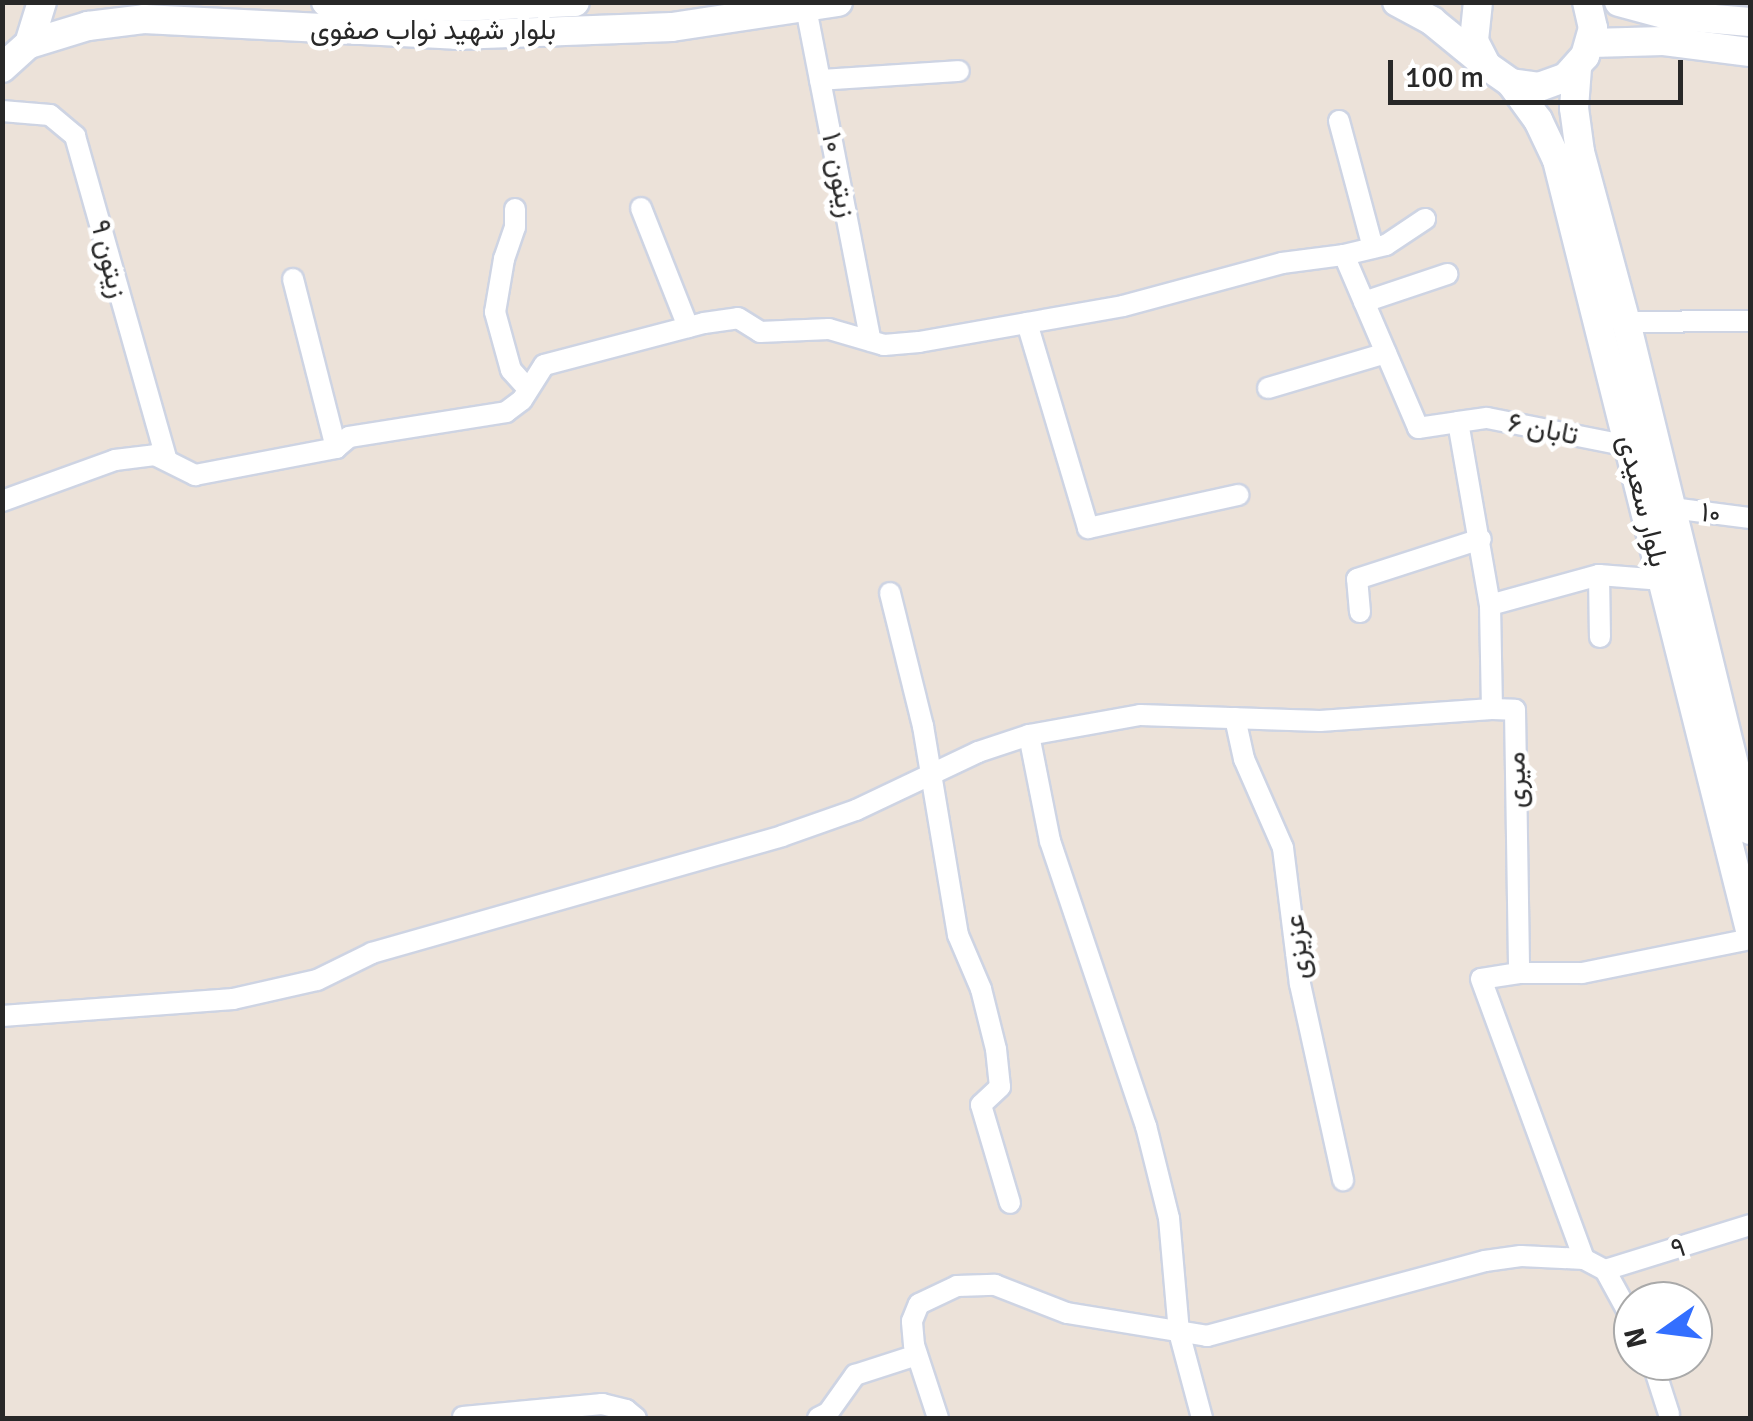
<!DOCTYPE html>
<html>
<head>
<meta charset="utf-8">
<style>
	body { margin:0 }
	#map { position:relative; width:1753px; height:1421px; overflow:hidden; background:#ece2d9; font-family:Signika,Vazirmatn,sans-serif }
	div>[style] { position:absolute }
	.roads { filter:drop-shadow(2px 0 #ced4e3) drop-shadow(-2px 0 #ced4e3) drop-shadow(0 2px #ced4e3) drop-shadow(0 -2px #ced4e3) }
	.minor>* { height:20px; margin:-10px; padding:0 10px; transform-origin:10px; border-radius:10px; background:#fff }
	.secondary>* { height:28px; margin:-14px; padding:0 14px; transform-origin:14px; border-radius:14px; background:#fff }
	span { translate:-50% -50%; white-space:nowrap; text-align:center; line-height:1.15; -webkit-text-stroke:9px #fff; paint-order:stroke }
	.street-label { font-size:28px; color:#282828 }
	.frame { position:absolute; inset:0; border:5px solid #282828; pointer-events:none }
	.north { position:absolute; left:1613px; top:1281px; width:100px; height:100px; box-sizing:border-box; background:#fff; border:2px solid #a9a9a9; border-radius:50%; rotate:256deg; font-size:28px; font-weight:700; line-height:40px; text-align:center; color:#282828 }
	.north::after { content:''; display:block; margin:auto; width:35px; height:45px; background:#336fff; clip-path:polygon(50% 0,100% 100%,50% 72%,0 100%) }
	.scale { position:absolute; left:1388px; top:60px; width:295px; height:45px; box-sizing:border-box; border:5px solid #282828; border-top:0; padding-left:12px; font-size:30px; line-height:35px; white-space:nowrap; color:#282828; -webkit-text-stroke:8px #fff; paint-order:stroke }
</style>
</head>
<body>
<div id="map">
	<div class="roads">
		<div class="minor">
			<i style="left:806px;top:8px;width:339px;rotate:79deg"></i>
			<i style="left:820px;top:80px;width:139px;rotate:-3.7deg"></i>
			<i style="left:2px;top:111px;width:48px;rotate:4.8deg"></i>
			<i style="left:50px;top:115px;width:33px;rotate:40deg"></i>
			<i style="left:75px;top:136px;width:335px;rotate:74.2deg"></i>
			<i style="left:1339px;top:121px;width:131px;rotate:75deg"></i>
			<i style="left:641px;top:208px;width:128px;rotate:68.4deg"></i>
			<i style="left:515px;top:209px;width:18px;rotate:90deg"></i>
			<i style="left:515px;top:227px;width:34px;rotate:109deg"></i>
			<i style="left:504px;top:259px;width:54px;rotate:99.6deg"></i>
			<i style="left:495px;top:312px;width:60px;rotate:74.6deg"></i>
			<i style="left:511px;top:370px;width:25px;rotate:48deg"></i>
			<i style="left:1344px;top:255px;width:188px;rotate:66.8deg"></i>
			<i style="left:1418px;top:428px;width:40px;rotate:-8.5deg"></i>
			<i style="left:1458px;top:422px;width:186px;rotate:80.1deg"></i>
			<i style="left:1490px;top:605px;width:104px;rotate:88.9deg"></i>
			<i style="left:1492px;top:709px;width:23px;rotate:2deg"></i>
			<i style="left:1515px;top:710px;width:263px;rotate:89.1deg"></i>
			<i style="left:1519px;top:973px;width:38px;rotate:171deg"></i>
			<i style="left:1481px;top:979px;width:298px;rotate:69.8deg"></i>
			<i style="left:1584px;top:1259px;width:24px;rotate:28deg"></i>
			<i style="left:1605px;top:1270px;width:58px;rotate:61.2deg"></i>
			<i style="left:293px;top:279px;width:174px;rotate:75.7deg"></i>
			<i style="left:1364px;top:302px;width:88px;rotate:-18.6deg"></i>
			<i style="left:1626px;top:322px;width:124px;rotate:-0.5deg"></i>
			<i style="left:1027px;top:323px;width:214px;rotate:73.4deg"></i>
			<i style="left:1088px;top:528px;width:154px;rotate:-12.4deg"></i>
			<i style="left:1268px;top:388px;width:123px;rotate:-16.5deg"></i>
			<i style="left:1458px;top:422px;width:29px;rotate:-8deg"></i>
			<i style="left:1487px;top:418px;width:144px;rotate:11.2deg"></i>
			<i style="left:2px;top:501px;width:120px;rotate:-19.9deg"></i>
			<i style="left:115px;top:460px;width:40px;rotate:-7.1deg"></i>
			<i style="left:155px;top:455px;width:45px;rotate:26.6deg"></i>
			<i style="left:195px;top:475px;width:144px;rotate:-10.8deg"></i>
			<i style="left:336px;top:448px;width:17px;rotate:-40deg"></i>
			<i style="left:349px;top:437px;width:159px;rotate:-9deg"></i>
			<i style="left:506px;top:412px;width:20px;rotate:-37deg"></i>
			<i style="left:522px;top:400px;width:41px;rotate:-57.8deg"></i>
			<i style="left:544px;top:365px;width:165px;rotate:-14.7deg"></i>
			<i style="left:704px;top:323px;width:34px;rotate:-8deg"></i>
			<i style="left:738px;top:318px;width:26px;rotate:32deg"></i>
			<i style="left:760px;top:332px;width:69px;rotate:-2.5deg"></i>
			<i style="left:829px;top:329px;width:57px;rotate:16.2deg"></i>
			<i style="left:884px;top:345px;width:35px;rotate:-5deg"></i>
			<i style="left:919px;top:342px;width:207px;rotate:-10deg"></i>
			<i style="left:1123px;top:306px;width:165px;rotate:-15.1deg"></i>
			<i style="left:1282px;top:263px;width:63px;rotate:-7.4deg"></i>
			<i style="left:1344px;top:255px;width:43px;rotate:-13.4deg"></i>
			<i style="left:1386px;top:245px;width:47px;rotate:-33.7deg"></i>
			<i style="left:1672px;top:508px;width:79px;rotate:7.3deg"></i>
			<i style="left:1599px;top:575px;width:62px;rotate:89.1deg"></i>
			<i style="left:890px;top:593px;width:137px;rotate:76.1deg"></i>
			<i style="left:923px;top:726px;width:212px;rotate:80.5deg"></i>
			<i style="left:958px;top:935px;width:59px;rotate:66.9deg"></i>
			<i style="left:981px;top:989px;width:62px;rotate:76deg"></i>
			<i style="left:996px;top:1049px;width:38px;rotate:84deg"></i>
			<i style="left:1000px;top:1087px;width:26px;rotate:137deg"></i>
			<i style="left:981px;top:1105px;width:102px;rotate:73.5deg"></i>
			<i style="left:1490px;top:605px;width:113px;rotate:-15.4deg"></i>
			<i style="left:1599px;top:575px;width:64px;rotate:4.5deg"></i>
			<i style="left:1360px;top:612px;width:33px;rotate:-95deg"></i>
			<i style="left:1357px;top:579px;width:130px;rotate:-17.9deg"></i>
			<i style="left:1235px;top:718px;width:42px;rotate:77.6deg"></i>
			<i style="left:1244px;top:759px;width:97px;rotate:66.3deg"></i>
			<i style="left:1283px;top:848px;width:137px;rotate:82.9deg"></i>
			<i style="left:1300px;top:984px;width:201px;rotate:77.6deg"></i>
			<i style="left:1029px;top:735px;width:108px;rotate:78.8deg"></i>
			<i style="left:1050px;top:841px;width:301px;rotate:71.4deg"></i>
			<i style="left:1146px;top:1126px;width:95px;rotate:76deg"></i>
			<i style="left:1169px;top:1218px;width:114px;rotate:85deg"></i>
			<i style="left:1179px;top:1332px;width:89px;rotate:75deg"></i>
			<i style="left:1519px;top:973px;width:63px"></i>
			<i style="left:1582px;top:973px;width:171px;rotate:-11.4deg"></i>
			<i style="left:2px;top:1016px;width:232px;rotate:-4.2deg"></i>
			<i style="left:233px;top:999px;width:86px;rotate:-12.7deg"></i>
			<i style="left:317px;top:980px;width:61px;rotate:-26.1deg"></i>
			<i style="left:372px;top:953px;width:426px;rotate:-15.9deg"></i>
			<i style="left:782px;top:836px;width:78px;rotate:-19.4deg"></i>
			<i style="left:856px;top:810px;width:135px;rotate:-25.4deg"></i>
			<i style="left:978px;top:752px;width:54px;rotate:-18.4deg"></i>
			<i style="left:1029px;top:735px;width:113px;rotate:-10.2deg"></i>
			<i style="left:1140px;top:715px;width:180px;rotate:1.9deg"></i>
			<i style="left:1320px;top:721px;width:172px;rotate:-4deg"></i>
			<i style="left:1605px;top:1270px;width:152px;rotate:-17.2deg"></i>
			<i style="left:1652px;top:1361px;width:56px;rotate:72.2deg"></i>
			<i style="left:463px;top:1417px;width:140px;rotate:-5.3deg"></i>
			<i style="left:602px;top:1404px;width:25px;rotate:14deg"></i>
			<i style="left:626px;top:1410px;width:13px;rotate:39deg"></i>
			<i style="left:818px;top:1418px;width:11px;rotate:-27deg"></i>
			<i style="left:828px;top:1413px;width:47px;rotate:-54.6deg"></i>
			<i style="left:855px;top:1375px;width:65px;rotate:-17.9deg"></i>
			<i style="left:938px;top:1418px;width:77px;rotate:-108.2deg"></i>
			<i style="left:914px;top:1345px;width:24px;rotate:-95deg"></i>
			<i style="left:912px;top:1321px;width:18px;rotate:-68deg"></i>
			<i style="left:919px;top:1304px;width:42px;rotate:-25.3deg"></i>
			<i style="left:957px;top:1286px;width:38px;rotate:-2deg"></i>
			<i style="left:995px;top:1285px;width:77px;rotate:21.3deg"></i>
			<i style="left:1067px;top:1313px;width:142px;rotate:9.3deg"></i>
			<i style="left:1207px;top:1336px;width:288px;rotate:-15.1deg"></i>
			<i style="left:1485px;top:1261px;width:36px;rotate:-8deg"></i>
			<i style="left:1521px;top:1256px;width:63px;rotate:2.7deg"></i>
		</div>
		<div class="secondary">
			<i style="left:326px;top:2px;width:129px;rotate:2.2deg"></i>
			<i style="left:455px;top:7px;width:120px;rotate:-2.4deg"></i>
			<i style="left:1397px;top:2px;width:40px;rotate:28deg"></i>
			<i style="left:1432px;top:21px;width:63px;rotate:39.2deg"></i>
			<i style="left:1478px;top:2px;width:39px;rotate:96deg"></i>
			<i style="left:1474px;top:41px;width:28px;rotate:63deg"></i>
			<i style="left:1487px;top:66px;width:29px;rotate:35deg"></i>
			<i style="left:1511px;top:83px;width:28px;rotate:8deg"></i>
			<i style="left:1539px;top:87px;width:29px;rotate:-20deg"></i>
			<i style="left:1566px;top:77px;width:28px;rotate:-48deg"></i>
			<i style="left:1585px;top:56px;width:29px;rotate:-74deg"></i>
			<i style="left:1593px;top:28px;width:27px;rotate:-103deg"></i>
			<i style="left:1619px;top:2px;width:50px;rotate:15.2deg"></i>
			<i style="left:1667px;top:15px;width:83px;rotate:4.8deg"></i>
			<i style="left:1591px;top:43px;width:73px;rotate:-1.6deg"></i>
			<i style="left:1664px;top:41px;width:87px;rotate:7.3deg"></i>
			<i style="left:29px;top:44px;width:62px;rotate:-17deg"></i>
			<i style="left:88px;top:26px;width:56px;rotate:-7.1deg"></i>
			<i style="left:144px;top:19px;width:312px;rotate:2.9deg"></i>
			<i style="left:456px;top:35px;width:216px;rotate:-2.1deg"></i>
			<i style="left:672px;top:27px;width:168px;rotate:-8.6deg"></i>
			<i style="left:2px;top:68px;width:36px;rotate:-42deg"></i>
			<i style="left:29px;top:44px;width:44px;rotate:-72.8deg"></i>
			<i style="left:1577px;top:68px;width:40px;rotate:94.3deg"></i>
			<i style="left:1574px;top:108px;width:44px;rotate:82.2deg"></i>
			<i style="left:1580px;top:152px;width:176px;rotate:74.9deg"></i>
			<i style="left:1626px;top:322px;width:523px;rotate:76.28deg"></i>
			<i style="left:1511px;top:83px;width:46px;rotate:53.9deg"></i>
			<i style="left:1538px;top:120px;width:44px;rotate:64.6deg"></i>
			<i style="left:1557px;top:160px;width:794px;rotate:75.93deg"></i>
		</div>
	</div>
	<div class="street-label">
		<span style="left:433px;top:30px">بلوار شهید نواب صفوی</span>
		<span style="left:839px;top:175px;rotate:79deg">زیتون ۱۰</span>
		<span style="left:109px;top:259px;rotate:76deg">زیتون ۹</span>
		<span style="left:1543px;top:429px;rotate:11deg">تابان ۶</span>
		<span style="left:1643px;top:501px;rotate:76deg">بلوار سعیدی</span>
		<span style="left:1711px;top:513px;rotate:7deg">۱۰</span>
		<span style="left:1516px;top:780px;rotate:-91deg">میری</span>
		<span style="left:1297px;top:947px;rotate:-96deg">عزیزی</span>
		<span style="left:1678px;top:1248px;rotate:-17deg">۹</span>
	</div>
	<div class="frame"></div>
	<div class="north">N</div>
	<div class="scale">100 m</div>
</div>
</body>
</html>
